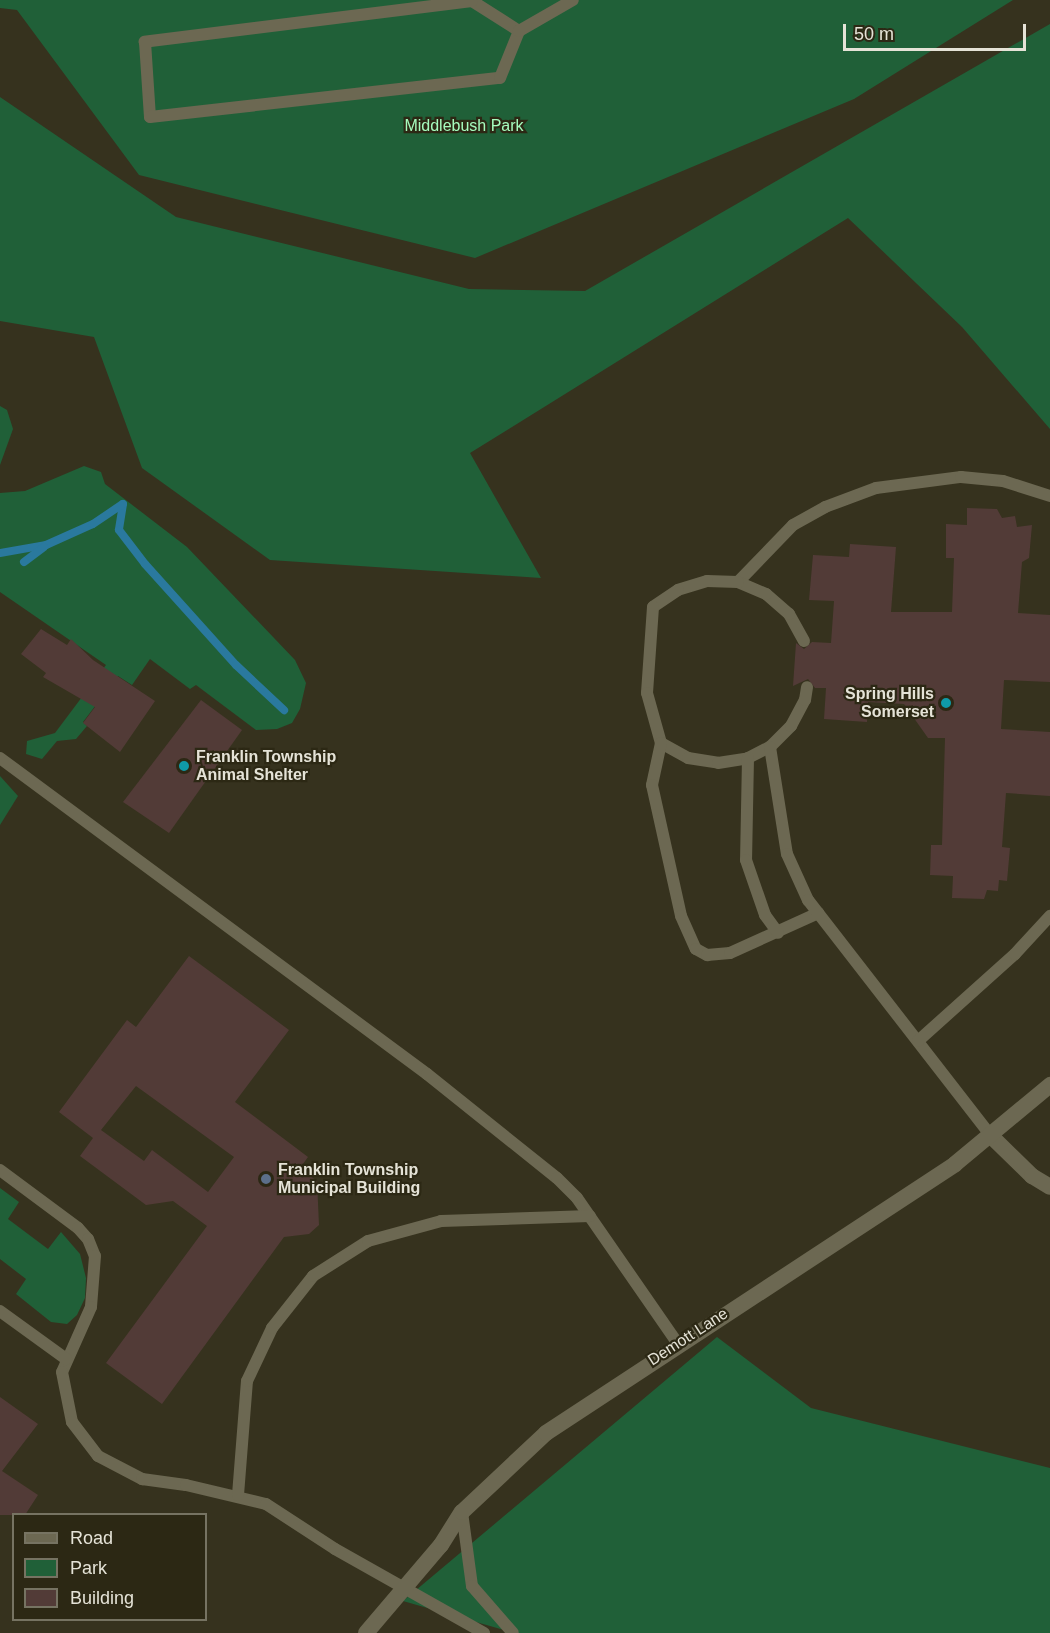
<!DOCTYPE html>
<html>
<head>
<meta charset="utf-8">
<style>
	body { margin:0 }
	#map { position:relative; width:1050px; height:1633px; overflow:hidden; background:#36321e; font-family:Arial,sans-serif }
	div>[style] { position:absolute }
	.green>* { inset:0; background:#206038 }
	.stream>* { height:8px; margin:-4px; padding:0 4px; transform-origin:4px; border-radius:4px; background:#2a799e }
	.building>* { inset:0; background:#523b37 }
	.service>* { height:12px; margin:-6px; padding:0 6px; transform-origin:6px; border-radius:6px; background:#6c6852 }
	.minor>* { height:16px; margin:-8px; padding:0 8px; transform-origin:8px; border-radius:8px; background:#6c6852 }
	.tertiary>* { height:16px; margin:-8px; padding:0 8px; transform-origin:8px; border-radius:8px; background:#6c6852 }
	.dots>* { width:16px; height:16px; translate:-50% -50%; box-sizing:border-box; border:3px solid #2c2814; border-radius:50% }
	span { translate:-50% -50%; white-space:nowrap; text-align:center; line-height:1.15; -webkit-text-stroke:4.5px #2c2814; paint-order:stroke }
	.park-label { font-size:16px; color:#a6fcbe }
	.poi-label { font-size:16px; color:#e5e3d7; font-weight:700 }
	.right { translate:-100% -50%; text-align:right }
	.left { translate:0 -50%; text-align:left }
	.street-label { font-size:16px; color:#e5e3d7 }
	.legend { position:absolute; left:12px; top:1513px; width:195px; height:108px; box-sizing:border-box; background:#2c2814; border:2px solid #767362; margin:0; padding:8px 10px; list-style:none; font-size:18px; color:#e5e3d7 }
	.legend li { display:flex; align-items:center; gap:12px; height:30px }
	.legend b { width:30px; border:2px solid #767362 }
	.scale { position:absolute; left:843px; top:24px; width:183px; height:27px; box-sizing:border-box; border:3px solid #e5e3d7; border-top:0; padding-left:8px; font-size:18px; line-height:21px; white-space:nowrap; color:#e5e3d7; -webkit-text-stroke:4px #2c2814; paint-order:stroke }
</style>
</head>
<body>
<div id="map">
	<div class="green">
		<i style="clip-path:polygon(0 0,1013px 0,854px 99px,475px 258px,139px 175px,17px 10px,0 8px)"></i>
		<i style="clip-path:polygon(1050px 24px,1050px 429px,962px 327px,848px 218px,470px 453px,541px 578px,270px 560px,142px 468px,94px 337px,0 321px,0 97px,176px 217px,469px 289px,585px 291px)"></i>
		<i style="clip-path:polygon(0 406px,7px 410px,13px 429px,0 465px)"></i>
		<i style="clip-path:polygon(84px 466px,101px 472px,105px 484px,187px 547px,295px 660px,306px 683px,300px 709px,292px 723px,277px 729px,256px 730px,196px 685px,190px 689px,150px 659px,132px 685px,118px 676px,83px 722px,87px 726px,76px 739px,57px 741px,42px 759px,26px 754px,27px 741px,55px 733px,106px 665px,0 592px,0 493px,25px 491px)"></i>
		<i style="clip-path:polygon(0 776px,18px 796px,0 825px)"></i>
		<i style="clip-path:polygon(0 1188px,19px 1202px,8px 1219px,48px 1249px,61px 1232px,80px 1254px,86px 1278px,85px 1298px,77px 1315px,67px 1324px,51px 1322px,16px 1294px,26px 1279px,0 1259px)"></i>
		<i style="clip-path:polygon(717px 1337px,811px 1408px,1050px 1468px,1050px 1633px,514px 1633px,403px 1601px)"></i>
	</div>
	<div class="stream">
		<i style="left:123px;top:504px;width:26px;rotate:99deg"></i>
		<i style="left:119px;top:530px;width:43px;rotate:52.6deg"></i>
		<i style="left:145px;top:564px;width:136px;rotate:48deg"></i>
		<i style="left:236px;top:665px;width:66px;rotate:43.2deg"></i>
		<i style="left:0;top:553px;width:47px;rotate:-9.9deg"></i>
		<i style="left:46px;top:545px;width:51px;rotate:-24.1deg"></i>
		<i style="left:93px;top:524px;width:36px;rotate:-34deg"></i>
		<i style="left:24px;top:562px;width:25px;rotate:-37deg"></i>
	</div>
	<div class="building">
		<i style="clip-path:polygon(967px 508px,997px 509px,1002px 518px,1015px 516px,1017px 527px,1032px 525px,1029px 558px,1022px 562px,1018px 613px,1050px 615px,1050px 682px,1004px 680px,1001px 729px,1050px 732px,1050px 796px,1006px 793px,1002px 847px,1010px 848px,1007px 881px,999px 880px,998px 891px,987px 890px,984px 899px,952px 898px,953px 876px,930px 875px,931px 845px,942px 845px,945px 738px,928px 738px,904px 704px,868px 702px,867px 722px,824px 719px,826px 688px,815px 688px,808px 679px,793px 686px,796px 643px,804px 649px,812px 642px,831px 643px,834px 601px,809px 600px,813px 555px,849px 557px,850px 544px,896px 547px,891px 612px,952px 612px,954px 558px,946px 558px,946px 524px,967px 525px)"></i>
		<i style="clip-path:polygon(41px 629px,67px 645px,71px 639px,93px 660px,155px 701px,120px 752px,83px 723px,95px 707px,43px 677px,46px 673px,21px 654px)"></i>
		<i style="clip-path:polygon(201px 700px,242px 730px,169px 833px,123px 802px)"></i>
		<i style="clip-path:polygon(evenodd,189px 956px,289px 1030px,235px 1102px,308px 1157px,300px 1168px,317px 1181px,319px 1225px,309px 1234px,284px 1237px,162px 1404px,106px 1363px,207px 1226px,173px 1201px,146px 1205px,80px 1156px,93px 1138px,59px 1112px,127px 1020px,136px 1027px,189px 956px,136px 1086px,234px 1157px,208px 1192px,152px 1150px,144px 1161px,101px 1130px,136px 1086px)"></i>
		<i style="clip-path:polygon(0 1397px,38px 1424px,2px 1471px,38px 1495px,25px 1515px,0 1515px)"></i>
	</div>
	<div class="service">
		<i style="left:519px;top:31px;width:56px;rotate:-147.4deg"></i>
		<i style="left:472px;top:1px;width:330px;rotate:172.9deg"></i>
		<i style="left:145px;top:42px;width:75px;rotate:86.2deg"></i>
		<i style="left:150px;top:117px;width:352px;rotate:-6.4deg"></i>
		<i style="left:500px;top:78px;width:51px;rotate:-68deg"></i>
		<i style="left:519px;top:31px;width:62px;rotate:-29.9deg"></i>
		<i style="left:738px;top:582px;width:79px;rotate:-46deg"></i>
		<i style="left:793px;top:525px;width:37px;rotate:-29deg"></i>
		<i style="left:825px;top:507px;width:54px;rotate:-20.4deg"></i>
		<i style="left:876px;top:488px;width:86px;rotate:-7.4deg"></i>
		<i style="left:961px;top:477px;width:42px;rotate:5.4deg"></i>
		<i style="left:1003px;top:481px;width:49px;rotate:17.7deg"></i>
		<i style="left:804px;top:641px;width:31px;rotate:-119deg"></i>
		<i style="left:789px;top:614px;width:30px;rotate:-139deg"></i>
		<i style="left:766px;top:594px;width:30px;rotate:-157deg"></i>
		<i style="left:738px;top:582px;width:31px;rotate:-178deg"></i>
		<i style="left:707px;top:581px;width:30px;rotate:163deg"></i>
		<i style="left:678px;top:590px;width:30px;rotate:146deg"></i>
		<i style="left:653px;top:607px;width:86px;rotate:94deg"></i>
		<i style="left:647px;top:693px;width:52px;rotate:74.4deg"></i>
		<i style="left:661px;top:743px;width:31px;rotate:29deg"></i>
		<i style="left:688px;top:758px;width:30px;rotate:9deg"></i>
		<i style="left:718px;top:763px;width:30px;rotate:-9deg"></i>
		<i style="left:748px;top:758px;width:25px;rotate:-27deg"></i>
		<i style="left:770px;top:747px;width:30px;rotate:-45deg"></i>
		<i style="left:791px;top:726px;width:30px;rotate:-62deg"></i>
		<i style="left:805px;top:700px;width:13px;rotate:-81deg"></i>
		<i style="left:661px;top:743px;width:43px;rotate:102.1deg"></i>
		<i style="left:652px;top:785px;width:134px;rotate:77.5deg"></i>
		<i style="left:681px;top:916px;width:36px;rotate:66deg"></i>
		<i style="left:696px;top:949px;width:13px;rotate:29deg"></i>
		<i style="left:707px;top:955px;width:23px;rotate:-5deg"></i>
		<i style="left:730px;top:953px;width:97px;rotate:-24.4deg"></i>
		<i style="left:770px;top:747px;width:108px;rotate:81deg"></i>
		<i style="left:787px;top:854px;width:51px;rotate:65.5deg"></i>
		<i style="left:808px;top:900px;width:297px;rotate:52.2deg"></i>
		<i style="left:0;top:758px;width:531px;rotate:36.5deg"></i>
		<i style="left:427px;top:1074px;width:166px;rotate:38.7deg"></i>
		<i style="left:557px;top:1178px;width:28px;rotate:45deg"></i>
		<i style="left:577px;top:1198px;width:178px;rotate:55.3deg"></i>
		<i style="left:748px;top:758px;width:102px;rotate:91.1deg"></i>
		<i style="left:746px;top:860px;width:58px;rotate:70.9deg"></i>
		<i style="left:765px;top:915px;width:22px;rotate:54deg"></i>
		<i style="left:918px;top:1041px;width:130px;rotate:-41.9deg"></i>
		<i style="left:1015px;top:954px;width:52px;rotate:-47.4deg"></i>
		<i style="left:0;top:1170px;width:97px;rotate:36.6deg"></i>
		<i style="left:78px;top:1228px;width:15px;rotate:48deg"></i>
		<i style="left:88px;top:1239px;width:18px;rotate:68deg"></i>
		<i style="left:95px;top:1256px;width:51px;rotate:94.5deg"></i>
		<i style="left:91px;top:1307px;width:71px;rotate:114deg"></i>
		<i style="left:62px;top:1372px;width:51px;rotate:78.7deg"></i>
		<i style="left:72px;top:1422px;width:43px;rotate:52.6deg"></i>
		<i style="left:98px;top:1456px;width:50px;rotate:27.6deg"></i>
		<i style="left:142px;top:1479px;width:44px;rotate:7.8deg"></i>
		<i style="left:186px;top:1485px;width:82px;rotate:13.4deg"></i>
		<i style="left:266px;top:1504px;width:82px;rotate:33.1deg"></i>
		<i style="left:335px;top:1549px;width:171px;rotate:29.4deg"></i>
		<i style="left:0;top:1311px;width:82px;rotate:36deg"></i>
		<i style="left:238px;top:1495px;width:114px;rotate:-85.5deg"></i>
		<i style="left:247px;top:1381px;width:59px;rotate:-64.7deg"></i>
		<i style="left:272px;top:1328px;width:66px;rotate:-51.7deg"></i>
		<i style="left:313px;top:1276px;width:65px;rotate:-32.5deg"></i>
		<i style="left:368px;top:1241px;width:76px;rotate:-15.3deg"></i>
		<i style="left:441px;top:1221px;width:149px;rotate:-1.9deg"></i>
		<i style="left:462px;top:1512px;width:75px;rotate:82.3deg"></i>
		<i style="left:472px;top:1586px;width:62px;rotate:48.9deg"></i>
	</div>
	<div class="minor">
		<i style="left:990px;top:1135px;width:59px;rotate:44.3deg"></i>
		<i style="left:1032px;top:1176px;width:21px;rotate:31deg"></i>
	</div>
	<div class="tertiary">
		<i style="left:366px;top:1633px;width:116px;rotate:-49.6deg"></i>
		<i style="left:441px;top:1545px;width:39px;rotate:-58deg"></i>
		<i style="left:462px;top:1512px;width:115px;rotate:-43.2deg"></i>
		<i style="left:546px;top:1433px;width:490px;rotate:-33.3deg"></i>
		<i style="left:955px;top:1164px;width:124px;rotate:-39.7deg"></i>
	</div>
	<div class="dots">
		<i style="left:946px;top:703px;background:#0f9aa8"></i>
		<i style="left:184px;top:766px;background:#0f9aa8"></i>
		<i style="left:266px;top:1179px;background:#5c6f8a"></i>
	</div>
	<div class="park-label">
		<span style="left:464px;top:126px">Middlebush Park</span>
	</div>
	<div class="poi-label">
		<span class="right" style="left:934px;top:703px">Spring Hills<br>Somerset</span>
		<span class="left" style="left:196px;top:766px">Franklin Township<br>Animal Shelter</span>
		<span class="left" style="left:278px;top:1179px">Franklin Township<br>Municipal Building</span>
	</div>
	<div class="street-label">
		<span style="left:688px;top:1337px;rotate:-33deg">Demott Lane</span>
	</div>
	<ul class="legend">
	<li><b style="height:8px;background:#6c6852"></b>Road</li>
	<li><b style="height:16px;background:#206038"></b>Park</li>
	<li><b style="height:16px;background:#523b37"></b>Building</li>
	</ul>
	<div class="scale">50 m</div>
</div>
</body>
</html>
